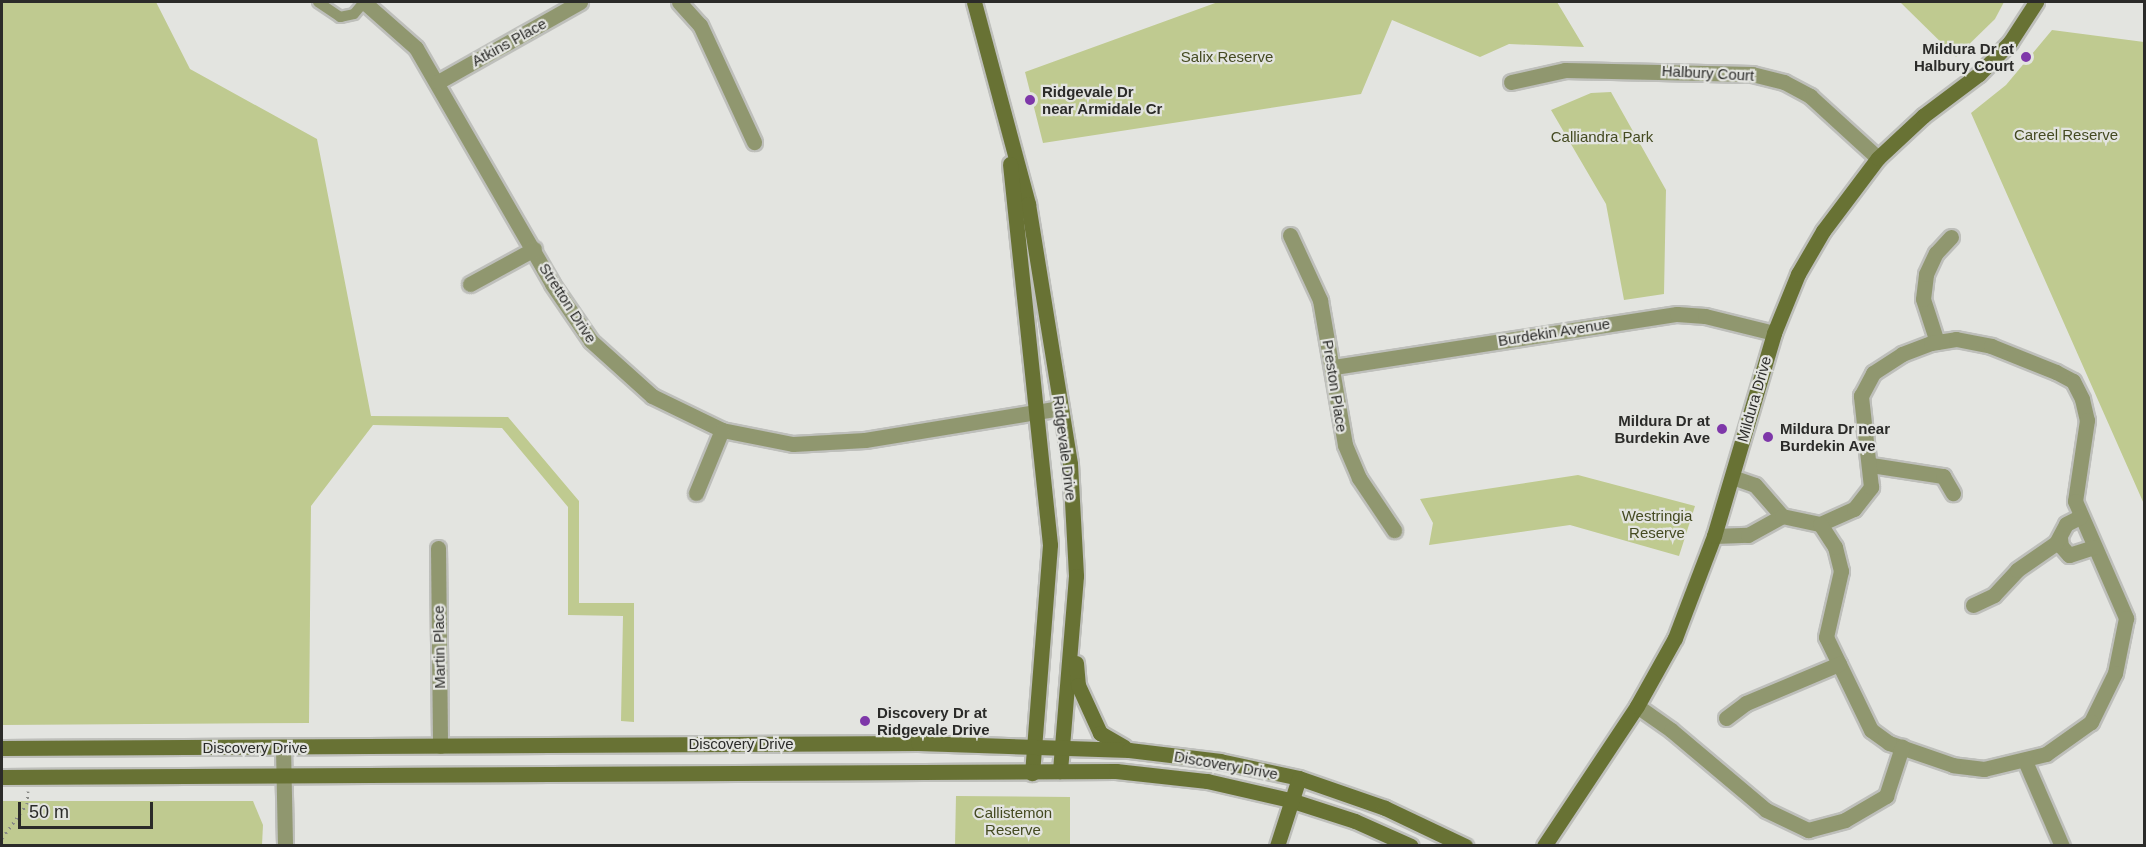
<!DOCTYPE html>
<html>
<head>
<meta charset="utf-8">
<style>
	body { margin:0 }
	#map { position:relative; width:2146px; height:847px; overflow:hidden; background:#e3e4e0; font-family:Helvetica,sans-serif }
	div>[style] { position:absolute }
	.green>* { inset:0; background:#bfca90 }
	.path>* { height:3px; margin-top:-1.5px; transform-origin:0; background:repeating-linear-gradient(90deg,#888986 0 1.5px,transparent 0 6px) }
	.roads { filter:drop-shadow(2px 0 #bebfbb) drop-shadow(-2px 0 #bebfbb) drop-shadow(0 2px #bebfbb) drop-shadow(0 -2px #bebfbb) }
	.lane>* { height:10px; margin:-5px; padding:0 5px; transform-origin:5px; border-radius:5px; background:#90976f }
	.street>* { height:15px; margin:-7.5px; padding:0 7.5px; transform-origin:7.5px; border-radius:7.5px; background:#90976f }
	.secondary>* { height:15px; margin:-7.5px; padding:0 7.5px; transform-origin:7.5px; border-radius:7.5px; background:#687234 }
	.dots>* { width:16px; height:16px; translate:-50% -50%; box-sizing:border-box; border:3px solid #e3e4e0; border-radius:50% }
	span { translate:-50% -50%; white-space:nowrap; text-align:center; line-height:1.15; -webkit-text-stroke:4.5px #e3e4e0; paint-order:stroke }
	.street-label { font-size:15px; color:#2b2b29 }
	.poi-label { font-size:15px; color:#2b2b29; font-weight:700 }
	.right { translate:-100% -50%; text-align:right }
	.left { translate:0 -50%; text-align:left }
	.park-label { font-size:15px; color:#444a21 }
	.frame { position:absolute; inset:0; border:3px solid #2b2b29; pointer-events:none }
	.scale { position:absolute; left:18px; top:802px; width:135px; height:27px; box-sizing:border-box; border:3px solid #2b2b29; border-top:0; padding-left:8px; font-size:18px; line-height:21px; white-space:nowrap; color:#2b2b29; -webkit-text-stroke:4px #e3e4e0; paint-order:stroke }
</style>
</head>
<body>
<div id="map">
	<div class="green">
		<i style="clip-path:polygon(2px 2px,156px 2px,190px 69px,317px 139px,371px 416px,508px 417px,579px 501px,579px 603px,634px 603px,634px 722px,621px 721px,623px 616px,568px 615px,568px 507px,502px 428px,373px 425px,311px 506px,309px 723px,2px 725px)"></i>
		<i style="clip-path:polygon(1218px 2px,1557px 2px,1584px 47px,1509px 44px,1480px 57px,1392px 20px,1361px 94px,1043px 143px,1025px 72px)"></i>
		<i style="clip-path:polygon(1900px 2px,2004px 2px,1995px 19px,1956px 57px)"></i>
		<i style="clip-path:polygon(2052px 30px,2144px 42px,2144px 504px,1971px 113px,2006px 85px)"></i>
		<i style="clip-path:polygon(1611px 92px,1666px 190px,1664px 294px,1624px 300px,1606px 204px,1551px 110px,1591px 93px)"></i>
		<i style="clip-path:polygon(1578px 475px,1695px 506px,1679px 556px,1570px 525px,1429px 545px,1433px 523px,1420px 499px)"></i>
		<i style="clip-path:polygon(956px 796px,1070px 797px,1070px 845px,955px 845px)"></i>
		<i style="clip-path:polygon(2px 801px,253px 801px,263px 825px,262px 845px,2px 845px)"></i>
	</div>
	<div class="path">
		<i style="left:2px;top:838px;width:42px;rotate:-53.7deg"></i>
		<i style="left:27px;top:804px;width:13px;rotate:-86deg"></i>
	</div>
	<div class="roads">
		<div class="lane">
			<i style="left:318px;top:2px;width:27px;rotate:34deg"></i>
			<i style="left:340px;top:17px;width:14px;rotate:-12deg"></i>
			<i style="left:354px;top:14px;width:16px;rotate:-50deg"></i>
		</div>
		<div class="street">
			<i style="left:364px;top:2px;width:69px;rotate:41.5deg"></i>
			<i style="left:416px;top:48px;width:272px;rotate:60deg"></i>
			<i style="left:552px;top:284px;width:69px;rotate:55.6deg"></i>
			<i style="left:591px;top:341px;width:82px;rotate:42deg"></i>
			<i style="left:652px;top:396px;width:78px;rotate:25.9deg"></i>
			<i style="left:722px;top:430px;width:72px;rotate:11.2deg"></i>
			<i style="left:793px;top:444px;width:72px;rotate:-3.2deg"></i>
			<i style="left:865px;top:440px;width:198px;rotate:-9.3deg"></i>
			<i style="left:679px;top:2px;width:31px;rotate:48deg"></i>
			<i style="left:700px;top:25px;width:129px;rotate:65.2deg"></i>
			<i style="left:438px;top:82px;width:163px;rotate:-29.4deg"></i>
			<i style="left:1511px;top:82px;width:55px;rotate:-12.5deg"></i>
			<i style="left:1565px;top:70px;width:187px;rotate:1.2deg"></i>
			<i style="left:1752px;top:74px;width:33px;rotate:14deg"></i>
			<i style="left:1784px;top:82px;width:30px;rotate:28deg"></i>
			<i style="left:1810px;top:96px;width:92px;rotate:42.4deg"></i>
			<i style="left:1290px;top:235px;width:72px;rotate:65.2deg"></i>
			<i style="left:1320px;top:300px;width:147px;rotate:80.2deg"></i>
			<i style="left:1345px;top:445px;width:36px;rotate:67deg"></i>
			<i style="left:1359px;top:478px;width:63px;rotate:56.1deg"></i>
			<i style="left:470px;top:284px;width:73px;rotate:-28.7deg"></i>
			<i style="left:1937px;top:342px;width:45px;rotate:-108deg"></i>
			<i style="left:1923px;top:299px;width:25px;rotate:-83deg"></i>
			<i style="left:1926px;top:274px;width:23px;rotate:-65deg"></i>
			<i style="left:1936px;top:253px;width:22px;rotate:-47deg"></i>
			<i style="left:1334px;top:367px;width:347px;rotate:-8.8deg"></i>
			<i style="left:1677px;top:314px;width:28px;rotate:4deg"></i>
			<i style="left:1705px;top:316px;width:71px;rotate:13.8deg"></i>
			<i style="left:1871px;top:465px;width:73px;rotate:8.7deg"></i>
			<i style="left:1943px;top:476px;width:20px;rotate:60deg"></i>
			<i style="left:1732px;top:477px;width:24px;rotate:19deg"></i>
			<i style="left:1755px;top:485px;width:41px;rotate:48.9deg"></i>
			<i style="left:696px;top:493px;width:68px;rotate:-67.6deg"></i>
			<i style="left:1714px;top:536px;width:34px;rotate:-2deg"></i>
			<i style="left:1748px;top:535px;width:39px;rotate:-29deg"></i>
			<i style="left:1782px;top:516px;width:39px;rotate:12deg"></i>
			<i style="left:1820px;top:524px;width:37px;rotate:-24deg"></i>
			<i style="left:1854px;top:509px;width:28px;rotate:-52deg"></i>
			<i style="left:1871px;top:487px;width:92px;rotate:-96.3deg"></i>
			<i style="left:1861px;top:396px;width:26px;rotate:-62deg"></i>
			<i style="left:1873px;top:373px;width:35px;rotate:-33deg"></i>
			<i style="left:1902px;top:354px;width:31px;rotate:-21deg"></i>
			<i style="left:1931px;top:343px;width:25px;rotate:-9deg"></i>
			<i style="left:1956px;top:339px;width:36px;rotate:11deg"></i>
			<i style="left:1991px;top:346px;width:70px;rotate:21.8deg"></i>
			<i style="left:2056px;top:372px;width:19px;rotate:28deg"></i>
			<i style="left:2073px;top:381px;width:20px;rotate:63deg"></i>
			<i style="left:2082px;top:399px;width:22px;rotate:77deg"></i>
			<i style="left:2087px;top:420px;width:82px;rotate:98.4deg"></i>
			<i style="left:2075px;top:501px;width:128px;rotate:66.4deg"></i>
			<i style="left:2126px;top:618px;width:56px;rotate:101.3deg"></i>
			<i style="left:2115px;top:673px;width:55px;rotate:116.1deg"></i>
			<i style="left:2091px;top:722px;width:55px;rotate:144.6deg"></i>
			<i style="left:2046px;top:754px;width:64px;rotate:166.4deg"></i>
			<i style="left:1984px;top:769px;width:31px;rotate:-173deg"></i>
			<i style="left:1953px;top:765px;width:68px;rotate:-161deg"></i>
			<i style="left:1889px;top:743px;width:22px;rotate:-144deg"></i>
			<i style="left:1871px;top:730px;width:103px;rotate:-115.8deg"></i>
			<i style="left:1826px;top:637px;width:68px;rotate:-77.2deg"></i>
			<i style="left:1841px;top:571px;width:25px;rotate:-104deg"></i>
			<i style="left:1835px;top:547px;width:27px;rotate:-123deg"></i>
			<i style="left:2060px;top:538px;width:8px;rotate:83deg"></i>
			<i style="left:2061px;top:546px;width:12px;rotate:48deg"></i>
			<i style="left:2069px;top:555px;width:25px;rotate:-18deg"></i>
			<i style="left:438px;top:548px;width:198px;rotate:89.4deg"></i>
			<i style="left:1973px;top:605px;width:23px;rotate:-25deg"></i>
			<i style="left:1994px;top:595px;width:34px;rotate:-47deg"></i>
			<i style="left:2017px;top:570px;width:47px;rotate:-34.7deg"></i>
			<i style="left:2056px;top:543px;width:21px;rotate:-62deg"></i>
			<i style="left:2066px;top:524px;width:16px;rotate:-27deg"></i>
			<i style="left:1637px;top:706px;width:42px;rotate:35.2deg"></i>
			<i style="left:1671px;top:730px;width:124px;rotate:40.1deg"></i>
			<i style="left:1766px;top:810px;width:47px;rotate:25.5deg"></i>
			<i style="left:1808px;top:830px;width:38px;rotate:-15deg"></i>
			<i style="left:1845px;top:820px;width:48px;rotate:-30.3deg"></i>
			<i style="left:1886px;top:796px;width:52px;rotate:-71.9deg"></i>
			<i style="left:1726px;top:718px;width:25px;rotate:-37deg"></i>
			<i style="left:1746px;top:703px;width:101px;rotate:-22.8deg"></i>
			<i style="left:283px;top:748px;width:98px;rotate:88.8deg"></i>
			<i style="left:2025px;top:761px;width:93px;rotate:66.5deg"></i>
		</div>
		<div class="secondary">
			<i style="left:974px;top:2px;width:209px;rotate:75deg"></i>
			<i style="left:1028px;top:204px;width:263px;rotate:80.8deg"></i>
			<i style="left:1070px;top:464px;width:112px;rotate:86.9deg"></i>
			<i style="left:1076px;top:576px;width:196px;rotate:94.7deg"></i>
			<i style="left:1010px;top:164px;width:383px;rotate:84deg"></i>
			<i style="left:1050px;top:545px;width:229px;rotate:94.5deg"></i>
			<i style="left:1076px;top:663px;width:22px;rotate:85deg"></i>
			<i style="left:1078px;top:685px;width:53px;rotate:65.4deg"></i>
			<i style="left:1100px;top:733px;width:28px;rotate:30deg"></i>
			<i style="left:2px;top:748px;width:916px;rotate:-0.31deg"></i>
			<i style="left:918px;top:743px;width:211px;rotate:1.9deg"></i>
			<i style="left:1129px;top:750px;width:92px;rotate:6.9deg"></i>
			<i style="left:1220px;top:761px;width:81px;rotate:12.1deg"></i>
			<i style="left:1299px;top:778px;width:91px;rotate:19.2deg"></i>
			<i style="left:1385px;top:808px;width:89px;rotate:25.4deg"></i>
			<i style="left:2px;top:777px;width:1114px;rotate:-0.31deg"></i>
			<i style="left:1116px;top:771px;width:92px;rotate:6.3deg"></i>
			<i style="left:1207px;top:781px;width:85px;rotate:12.9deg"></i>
			<i style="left:1290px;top:800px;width:68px;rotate:17.9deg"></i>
			<i style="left:1355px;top:821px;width:61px;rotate:24.1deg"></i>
			<i style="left:1277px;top:846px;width:71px;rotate:-72.1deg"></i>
			<i style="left:1544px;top:846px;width:168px;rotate:-56.4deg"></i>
			<i style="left:1637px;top:706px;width:78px;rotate:-60.8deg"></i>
			<i style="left:1675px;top:638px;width:109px;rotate:-69.1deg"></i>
			<i style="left:1714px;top:536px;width:212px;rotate:-73.5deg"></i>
			<i style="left:1774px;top:333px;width:64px;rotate:-67.9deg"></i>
			<i style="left:1798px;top:274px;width:50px;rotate:-59.8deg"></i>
			<i style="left:1823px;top:231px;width:91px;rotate:-53deg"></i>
			<i style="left:1878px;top:158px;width:62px;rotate:-43deg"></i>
			<i style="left:1923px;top:116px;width:70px;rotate:-36.9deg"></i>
			<i style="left:1979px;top:74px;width:45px;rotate:-45.9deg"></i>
			<i style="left:2010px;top:42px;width:48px;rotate:-57deg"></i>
		</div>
	</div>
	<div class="dots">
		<i style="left:2026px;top:57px;background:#7e37a9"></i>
		<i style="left:1030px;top:100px;background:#7e37a9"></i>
		<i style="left:1722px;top:429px;background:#7e37a9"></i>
		<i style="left:1768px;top:437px;background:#7e37a9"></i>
		<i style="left:865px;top:721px;background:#7e37a9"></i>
	</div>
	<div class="street-label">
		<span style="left:509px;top:42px;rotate:-29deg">Atkins Place</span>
		<span style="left:1708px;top:73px;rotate:3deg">Halbury Court</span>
		<span style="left:568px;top:303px;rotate:57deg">Stretton Drive</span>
		<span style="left:1554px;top:332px;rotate:-9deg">Burdekin Avenue</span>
		<span style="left:1335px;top:386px;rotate:81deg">Preston Place</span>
		<span style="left:1754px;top:399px;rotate:-74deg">Mildura Drive</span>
		<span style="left:1065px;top:448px;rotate:83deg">Ridgevale Drive</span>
		<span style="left:439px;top:647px;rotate:-91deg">Martin Place</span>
		<span style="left:741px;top:744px">Discovery Drive</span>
		<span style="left:255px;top:748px">Discovery Drive</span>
		<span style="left:1226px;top:765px;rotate:10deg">Discovery Drive</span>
	</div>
	<div class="poi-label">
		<span class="right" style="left:2014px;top:57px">Mildura Dr at<br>Halbury Court</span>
		<span class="left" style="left:1042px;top:100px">Ridgevale Dr<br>near Armidale Cr</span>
		<span class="right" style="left:1710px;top:429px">Mildura Dr at<br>Burdekin Ave</span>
		<span class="left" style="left:1780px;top:437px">Mildura Dr near<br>Burdekin Ave</span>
		<span class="left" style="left:877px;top:721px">Discovery Dr at<br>Ridgevale Drive</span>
	</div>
	<div class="park-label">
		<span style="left:1227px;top:57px">Salix Reserve</span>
		<span style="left:2066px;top:135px">Careel Reserve</span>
		<span style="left:1602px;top:137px">Calliandra Park</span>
		<span style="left:1657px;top:524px">Westringia<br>Reserve</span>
		<span style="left:1013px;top:821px">Callistemon<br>Reserve</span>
	</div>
	<div class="frame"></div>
	<div class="scale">50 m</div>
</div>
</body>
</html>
